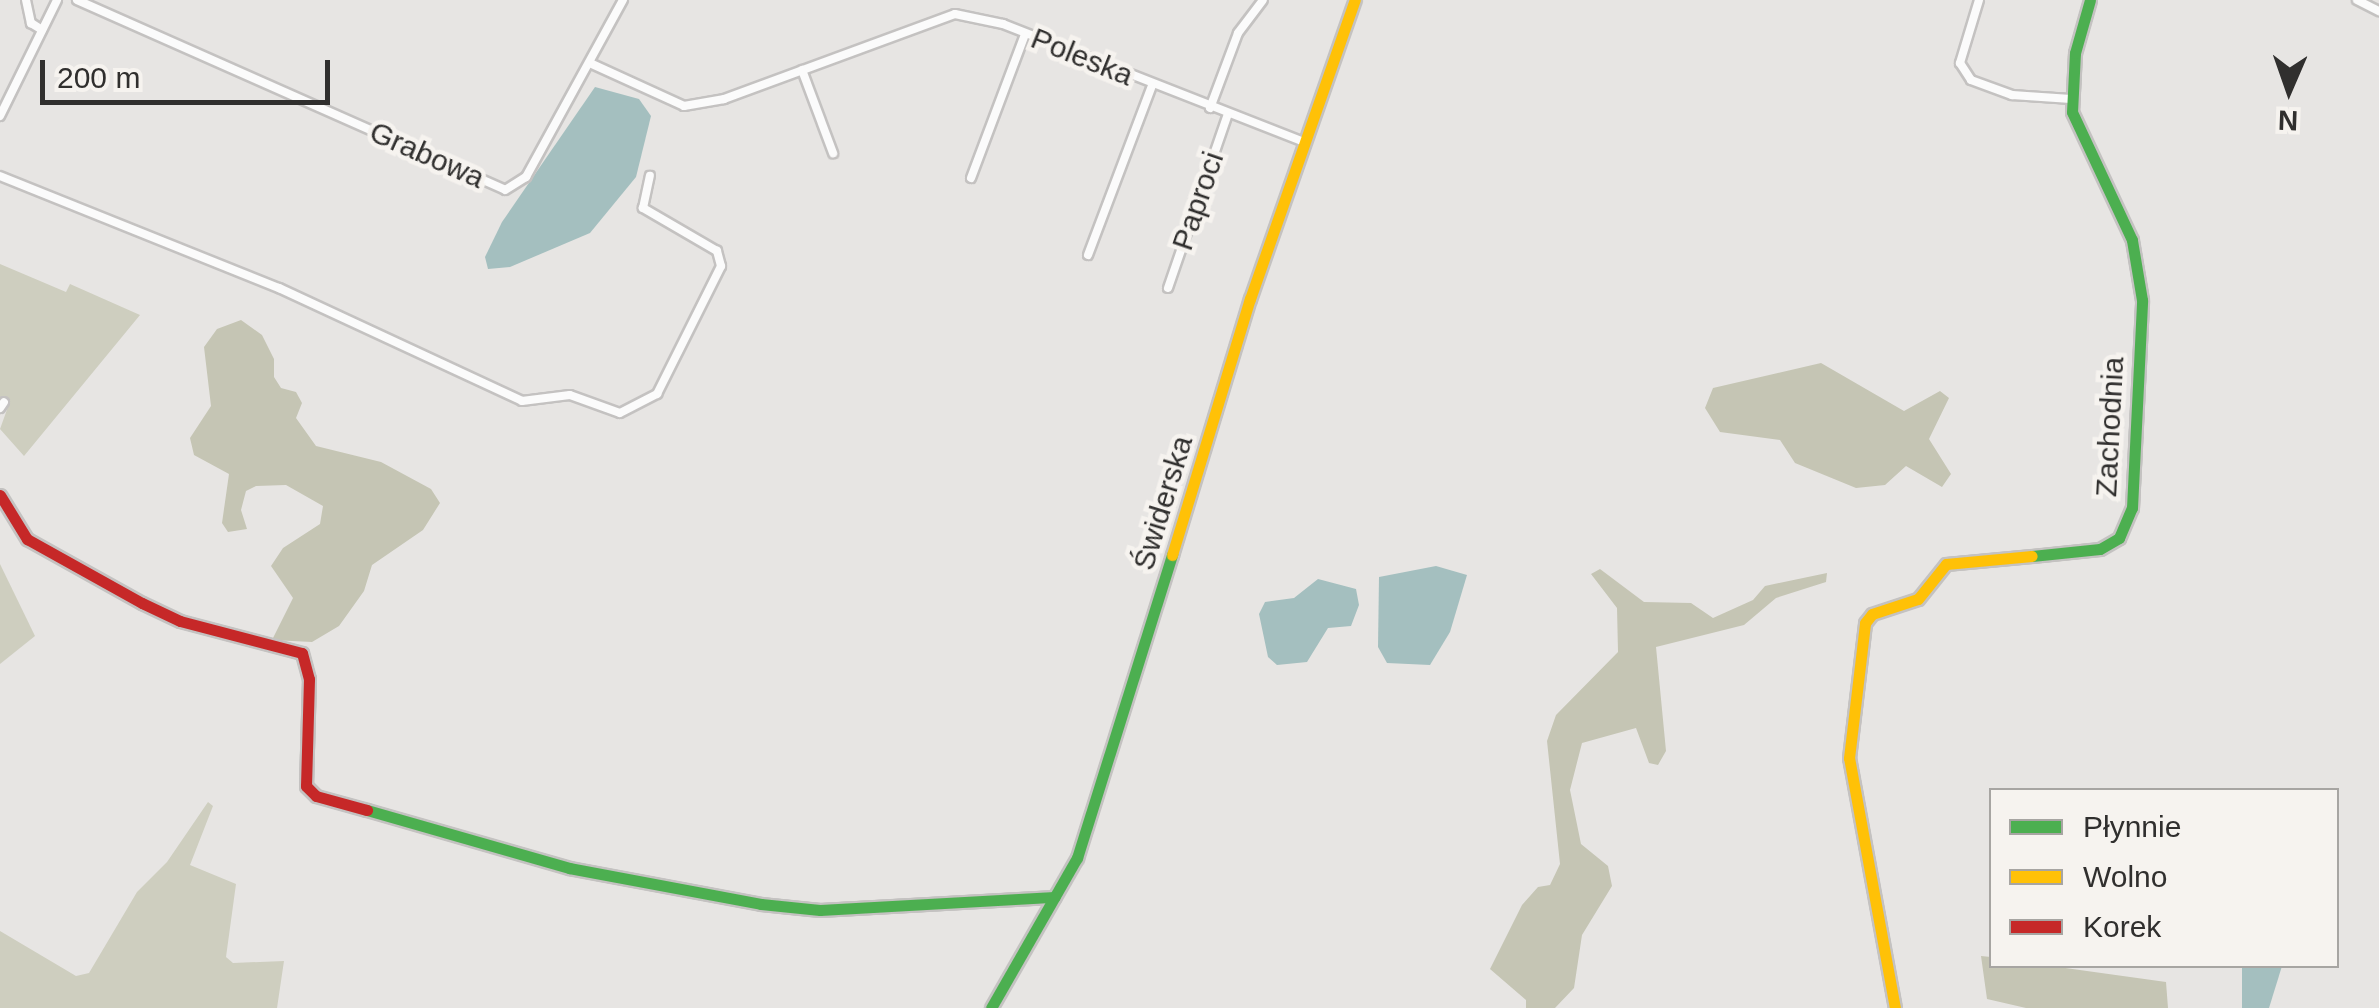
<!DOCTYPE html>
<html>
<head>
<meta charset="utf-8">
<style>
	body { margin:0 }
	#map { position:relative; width:2379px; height:1008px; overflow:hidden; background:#e7e5e3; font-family:Helvetica,sans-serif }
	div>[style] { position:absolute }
	.green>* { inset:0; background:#cecebf }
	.forest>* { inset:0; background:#c5c5b4 }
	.water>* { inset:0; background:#a4bfbf }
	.roads { filter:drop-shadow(2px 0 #c4c2c1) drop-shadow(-2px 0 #c4c2c1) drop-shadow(0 2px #c4c2c1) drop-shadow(0 -2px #c4c2c1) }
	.street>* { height:8px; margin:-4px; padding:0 4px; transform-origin:4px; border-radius:4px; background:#fbfbfb }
	.fast>* { height:11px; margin:-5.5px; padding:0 5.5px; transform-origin:5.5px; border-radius:5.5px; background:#4caf50 }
	.slow>* { height:11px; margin:-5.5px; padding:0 5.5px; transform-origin:5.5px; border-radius:5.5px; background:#ffc107 }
	.jam>* { height:11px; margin:-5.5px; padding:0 5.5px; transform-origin:5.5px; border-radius:5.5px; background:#c62828 }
	span { translate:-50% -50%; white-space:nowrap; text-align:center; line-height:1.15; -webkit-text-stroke:9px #f6f3ef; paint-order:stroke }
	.street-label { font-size:30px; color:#302f2e }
	.legend { position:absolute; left:1989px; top:788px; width:350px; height:180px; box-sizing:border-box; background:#f6f3ef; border:2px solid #a7a5a2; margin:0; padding:12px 18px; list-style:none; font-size:30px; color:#302f2e }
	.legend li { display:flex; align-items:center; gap:20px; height:50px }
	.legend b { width:50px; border:2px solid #a7a5a2 }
	.north { position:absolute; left:2239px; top:40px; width:100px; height:100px; -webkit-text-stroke:8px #f6f3ef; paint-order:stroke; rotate:182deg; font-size:28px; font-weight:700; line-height:40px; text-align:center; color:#302f2e }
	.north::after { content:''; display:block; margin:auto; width:35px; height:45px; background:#302f2e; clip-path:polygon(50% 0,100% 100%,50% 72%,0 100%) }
	.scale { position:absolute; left:40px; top:60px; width:290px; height:45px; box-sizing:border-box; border:5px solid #302f2e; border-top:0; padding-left:12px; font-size:30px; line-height:35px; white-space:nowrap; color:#302f2e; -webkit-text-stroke:8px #f6f3ef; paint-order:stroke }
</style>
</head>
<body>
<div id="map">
	<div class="green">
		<i style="clip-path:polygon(0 264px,66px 292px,70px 284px,140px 315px,24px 456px,0 429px,9px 404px,0 400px)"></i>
		<i style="clip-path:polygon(0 564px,35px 636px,0 664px)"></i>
		<i style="clip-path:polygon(208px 802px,213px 806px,190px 865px,236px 884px,226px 957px,233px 963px,284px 961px,277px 1008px,0 1008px,0 931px,76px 976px,89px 973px,137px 892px,167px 862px)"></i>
	</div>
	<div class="forest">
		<i style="clip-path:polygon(241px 320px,262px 335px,274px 359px,274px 377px,281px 388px,296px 392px,302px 403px,296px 418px,316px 446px,381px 462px,431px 489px,440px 503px,423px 530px,372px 565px,364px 591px,339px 626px,312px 642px,272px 640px,293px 598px,271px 566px,283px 548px,320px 524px,323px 506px,286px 485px,256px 486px,246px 491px,241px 510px,247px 529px,228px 532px,222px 523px,229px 474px,194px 455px,190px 438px,211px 406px,204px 347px,217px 329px)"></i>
		<i style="clip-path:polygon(1821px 363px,1904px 411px,1940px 391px,1949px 398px,1929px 439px,1951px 474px,1942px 487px,1906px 466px,1885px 485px,1856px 488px,1795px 463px,1780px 440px,1720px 432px,1705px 408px,1713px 388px)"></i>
		<i style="clip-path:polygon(1600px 569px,1644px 602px,1691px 603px,1713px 618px,1753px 600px,1765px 586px,1827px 573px,1826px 582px,1776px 598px,1744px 625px,1656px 647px,1666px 751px,1658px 765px,1649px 763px,1636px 728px,1582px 743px,1570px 790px,1581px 844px,1608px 866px,1612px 886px,1582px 935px,1574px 988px,1555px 1008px,1526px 1008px,1526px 1000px,1490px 969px,1522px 905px,1538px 887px,1550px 885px,1560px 864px,1547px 741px,1556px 715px,1618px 652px,1617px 608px,1591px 574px)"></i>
		<i style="clip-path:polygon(1981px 956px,1991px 957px,1992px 966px,2051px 966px,2166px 982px,2168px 1008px,2026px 1008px,1987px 999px)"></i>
	</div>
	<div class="water">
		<i style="clip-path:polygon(595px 87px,639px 99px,651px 116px,636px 177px,590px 233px,510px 267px,488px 269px,485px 257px,502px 222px)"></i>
		<i style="clip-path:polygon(1436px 566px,1467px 575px,1450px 632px,1430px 665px,1387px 663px,1378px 647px,1379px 577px)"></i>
		<i style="clip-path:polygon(1318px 579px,1356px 589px,1359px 605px,1351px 626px,1328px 628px,1307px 662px,1277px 665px,1268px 657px,1259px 614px,1265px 602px,1294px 598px)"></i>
		<i style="clip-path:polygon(2242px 966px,2282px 966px,2269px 1008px,2242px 1008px)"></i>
	</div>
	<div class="roads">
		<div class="street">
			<i style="left:26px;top:0;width:24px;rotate:78deg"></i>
			<i style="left:31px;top:23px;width:13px;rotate:32deg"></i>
			<i style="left:77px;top:0;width:468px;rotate:23.9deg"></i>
			<i style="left:505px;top:190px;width:25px;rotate:-32deg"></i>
			<i style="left:526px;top:177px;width:202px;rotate:-61.3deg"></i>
			<i style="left:1979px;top:0;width:66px;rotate:106.8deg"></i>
			<i style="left:1960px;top:63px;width:20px;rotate:57deg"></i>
			<i style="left:1971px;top:80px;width:44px;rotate:20.1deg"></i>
			<i style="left:2012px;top:95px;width:59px;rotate:3.9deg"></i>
			<i style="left:2357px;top:0;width:25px;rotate:27deg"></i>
			<i style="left:592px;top:64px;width:101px;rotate:24.5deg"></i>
			<i style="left:684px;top:106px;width:41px;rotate:-9.9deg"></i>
			<i style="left:724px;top:99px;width:246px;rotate:-20.2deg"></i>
			<i style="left:955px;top:14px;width:49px;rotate:11.8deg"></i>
			<i style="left:1003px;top:24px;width:323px;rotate:21.4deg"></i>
			<i style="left:802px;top:70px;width:89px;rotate:69.5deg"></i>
			<i style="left:1210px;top:108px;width:80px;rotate:-69.5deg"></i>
			<i style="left:1238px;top:33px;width:41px;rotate:-52.9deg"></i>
			<i style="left:0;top:116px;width:129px;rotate:-63.8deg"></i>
			<i style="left:0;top:176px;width:301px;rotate:21.9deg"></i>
			<i style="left:279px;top:288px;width:268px;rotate:24.9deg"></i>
			<i style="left:522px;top:401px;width:48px;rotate:-7.1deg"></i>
			<i style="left:570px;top:395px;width:53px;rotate:19.8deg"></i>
			<i style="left:620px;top:413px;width:42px;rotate:-27.2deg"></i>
			<i style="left:657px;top:394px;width:143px;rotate:-63.4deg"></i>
			<i style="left:721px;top:266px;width:16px;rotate:-105deg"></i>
			<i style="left:717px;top:251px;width:86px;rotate:-149.8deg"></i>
			<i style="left:643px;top:208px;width:33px;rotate:-78deg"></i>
			<i style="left:971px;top:178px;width:154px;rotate:-69.4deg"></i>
			<i style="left:1088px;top:255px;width:181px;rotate:-69.3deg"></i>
			<i style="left:1168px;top:288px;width:184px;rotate:-71deg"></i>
			<i style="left:0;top:408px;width:7px;rotate:-56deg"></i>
		</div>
		<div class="fast">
			<i style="left:2032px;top:556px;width:68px;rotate:-5.9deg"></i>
			<i style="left:2100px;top:549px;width:22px;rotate:-30deg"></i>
			<i style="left:2119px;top:538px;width:33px;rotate:-67deg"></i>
			<i style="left:2132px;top:508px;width:208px;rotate:-87.2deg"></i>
			<i style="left:2142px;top:300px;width:61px;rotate:-99.5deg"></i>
			<i style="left:2132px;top:240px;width:141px;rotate:-115.1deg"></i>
			<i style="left:2072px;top:112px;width:59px;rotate:-87.1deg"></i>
			<i style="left:2075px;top:53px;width:55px;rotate:-74.2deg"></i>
			<i style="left:367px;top:810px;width:210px;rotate:16deg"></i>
			<i style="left:569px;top:868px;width:195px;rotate:10.6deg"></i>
			<i style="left:761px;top:904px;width:59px;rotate:5.8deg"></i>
			<i style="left:820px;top:910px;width:235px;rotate:-3.2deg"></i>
			<i style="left:991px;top:1008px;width:173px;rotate:-60.2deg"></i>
			<i style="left:1077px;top:858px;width:318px;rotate:-72.6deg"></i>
		</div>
		<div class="slow">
			<i style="left:1172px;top:555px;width:268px;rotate:-73.1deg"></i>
			<i style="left:1250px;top:299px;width:317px;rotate:-70.7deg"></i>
			<i style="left:1895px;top:1008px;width:254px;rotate:-100.4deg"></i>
			<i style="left:1849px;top:758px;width:136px;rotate:-83.2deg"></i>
			<i style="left:1865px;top:623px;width:11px;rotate:-52deg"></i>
			<i style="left:1872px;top:614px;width:48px;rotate:-18.1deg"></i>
			<i style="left:1918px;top:599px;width:45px;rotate:-51.3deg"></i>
			<i style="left:1946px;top:564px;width:86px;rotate:-5.3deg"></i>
		</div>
		<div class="jam">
			<i style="left:0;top:495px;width:52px;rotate:58.5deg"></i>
			<i style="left:27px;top:539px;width:132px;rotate:29.1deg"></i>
			<i style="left:142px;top:603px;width:42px;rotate:25.3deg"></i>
			<i style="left:180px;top:621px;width:126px;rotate:14.7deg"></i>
			<i style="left:302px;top:653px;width:27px;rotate:75deg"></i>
			<i style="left:309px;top:679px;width:107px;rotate:91.6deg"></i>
			<i style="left:306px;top:786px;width:14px;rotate:45deg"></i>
			<i style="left:316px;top:796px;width:53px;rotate:15.4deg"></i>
		</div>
	</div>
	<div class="street-label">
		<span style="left:1082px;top:57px;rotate:22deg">Poleska</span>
		<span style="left:427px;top:155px;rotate:24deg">Grabowa</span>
		<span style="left:1198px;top:201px;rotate:-71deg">Paproci</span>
		<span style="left:2110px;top:427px;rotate:-87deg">Zachodnia</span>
		<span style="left:1163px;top:503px;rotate:-73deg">Świderska</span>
	</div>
	<ul class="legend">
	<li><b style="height:12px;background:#4caf50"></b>Płynnie</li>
	<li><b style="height:12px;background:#ffc107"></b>Wolno</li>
	<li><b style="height:12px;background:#c62828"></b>Korek</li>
	</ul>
	<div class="north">N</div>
	<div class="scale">200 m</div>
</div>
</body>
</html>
